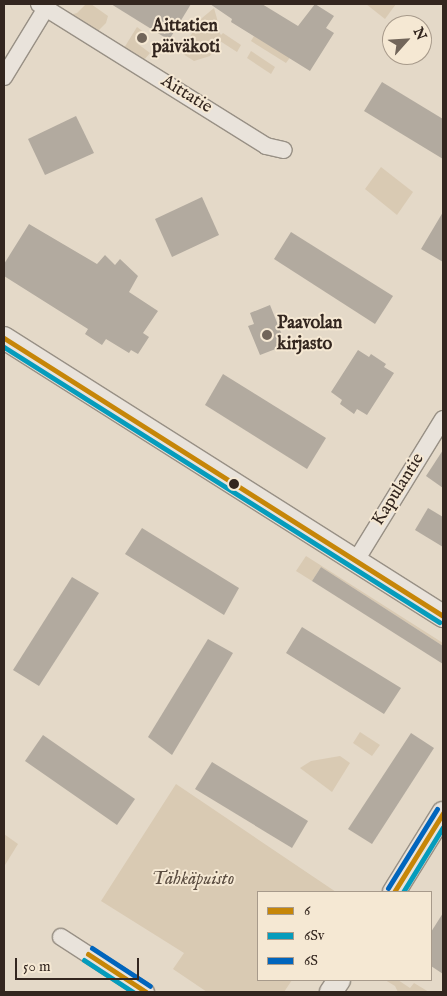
<!DOCTYPE html>
<html>
<head>
<meta charset="utf-8">
<style>
	body { margin:0 }
	#map { position:relative; width:447px; height:996px; overflow:hidden; background:#e4d9c8; font-family:"IM FELL English",serif }
	div>[style] { position:absolute }
	.green>* { inset:0; background:#d9cab3 }
	.building>* { inset:0; background:#b2aa9f }
	.roads { filter:drop-shadow(1px 0 #989085) drop-shadow(-1px 0 #989085) drop-shadow(0 1px #989085) drop-shadow(0 -1px #989085) }
	.street>* { height:16px; margin:-8px; padding:0 8px; transform-origin:8px; border-radius:8px; background:#e9e3db }
	.secondary>* { height:22px; margin:-11px; padding:0 11px; transform-origin:11px; border-radius:11px; background:#e9e3db }
	.bus-1>* { height:5px; margin:-2.5px; padding:0 2.5px; transform-origin:2.5px; border-radius:2.5px; background:#c68608 }
	.bus-2>* { height:5px; margin:-2.5px; padding:0 2.5px; transform-origin:2.5px; border-radius:2.5px; background:#059cbc }
	.bus-3>* { height:5px; margin:-2.5px; padding:0 2.5px; transform-origin:2.5px; border-radius:2.5px; background:#0065bd }
	.dots>* { width:14px; height:14px; translate:-50% -50%; box-sizing:border-box; border:2px solid #f5e8d3; border-radius:50% }
	span { translate:-50% -50%; white-space:nowrap; text-align:center; line-height:1.15; -webkit-text-stroke:4px #f5e8d3; paint-order:stroke }
	.poi-label { font-size:18px; color:#33261f; font-weight:700 }
	.left { translate:0 -50%; text-align:left }
	.street-label { font-size:18px; color:#33261f }
	.park-label { font-size:18px; color:#5a4c40; font-style:italic }
	.frame { position:absolute; inset:0; border:5px solid #33261f; pointer-events:none }
	.legend { position:absolute; left:257px; top:891px; width:175px; height:90px; box-sizing:border-box; background:#f5e8d3; border:1px solid #a79a8b; margin:0; padding:6px 9px; list-style:none; font-size:15px; color:#33261f }
	.legend li { display:flex; align-items:center; gap:10px; height:25px }
	.legend b { width:25px; border:1px solid #a79a8b }
	.north { position:absolute; left:382px; top:15px; width:50px; height:50px; box-sizing:border-box; background:#f5e8d3; border:1px solid #a79a8b; border-radius:50%; rotate:64deg; font-size:14px; font-weight:700; line-height:20px; text-align:center; color:#33261f }
	.north::after { content:''; display:block; margin:auto; width:18px; height:22px; background:#71655a; clip-path:polygon(50% 0,100% 100%,50% 72%,0 100%) }
	.scale { position:absolute; left:15px; top:958px; width:124px; height:22px; box-sizing:border-box; border:2px solid #33261f; border-top:0; padding-left:6px; font-size:15px; line-height:18px; white-space:nowrap; color:#33261f; -webkit-text-stroke:4px #f5e8d3; paint-order:stroke }
</style>
</head>
<body>
<div id="map">
	<div class="green">
		<i style="clip-path:polygon(86px 4px,91px 4px,108px 16px,106px 23px,98px 31px,95px 31px,70px 15px,77px 13px)"></i>
		<i style="clip-path:polygon(366px 4px,396px 4px,385px 19px)"></i>
		<i style="clip-path:polygon(214px 8px,219px 26px,217px 29px,221px 35px,223px 33px,241px 45px,237px 52px,220px 41px,210px 56px,194px 61px,180px 52px,202px 18px)"></i>
		<i style="clip-path:polygon(137px 27px,145px 33px,138px 44px,150px 53px,144px 60px,124px 48px)"></i>
		<i style="clip-path:polygon(254px 36px,282px 53px,294px 52px,286px 63px,251px 41px)"></i>
		<i style="clip-path:polygon(251px 51px,275px 67px,271px 74px,247px 58px)"></i>
		<i style="clip-path:polygon(381px 167px,413px 192px,397px 215px,365px 189px)"></i>
		<i style="clip-path:polygon(306px 556px,443px 643px,443px 646px,321px 567px,312px 581px,296px 571px)"></i>
		<i style="clip-path:polygon(360px 732px,380px 745px,372px 756px,353px 743px)"></i>
		<i style="clip-path:polygon(340px 756px,350px 763px,332px 792px,300px 768px,311px 761px)"></i>
		<i style="clip-path:polygon(176px 784px,336px 892px,258px 892px,258px 980px,292px 980px,284px 992px,207px 992px,173px 969px,184px 953px,101px 901px)"></i>
		<i style="clip-path:polygon(4px 834px,18px 844px,5px 865px,4px 864px)"></i>
		<i style="clip-path:polygon(385px 980px,398px 980px,410px 988px,414px 983px,429px 992px,398px 992px,395px 986px)"></i>
	</div>
	<div class="building">
		<i style="clip-path:polygon(111px 4px,191px 4px,169px 40px)"></i>
		<i style="clip-path:polygon(210px 4px,262px 4px,298px 26px,315px 4px,334px 16px,326px 28px,334px 33px,310px 71px,231px 22px,232px 19px)"></i>
		<i style="clip-path:polygon(382px 82px,443px 119px,443px 159px,364px 111px)"></i>
		<i style="clip-path:polygon(76px 116px,94px 153px,45px 175px,28px 139px)"></i>
		<i style="clip-path:polygon(202px 197px,219px 235px,172px 257px,155px 219px)"></i>
		<i style="clip-path:polygon(443px 212px,443px 262px,421px 249px)"></i>
		<i style="clip-path:polygon(29px 224px,97px 264px,105px 255px,115px 265px,120px 259px,138px 276px,129px 292px,158px 311px,143px 333px,149px 337px,138px 354px,131px 350px,129px 353px,106px 339px,102px 345px,85px 334px,88px 329px,4px 276px,4px 264px)"></i>
		<i style="clip-path:polygon(291px 232px,393px 296px,375px 324px,274px 259px)"></i>
		<i style="clip-path:polygon(270px 305px,286px 345px,260px 355px,248px 326px,254px 324px,250px 313px)"></i>
		<i style="clip-path:polygon(358px 350px,369px 357px,371px 354px,386px 364px,384px 367px,394px 373px,367px 415px,357px 409px,354px 414px,340px 404px,342px 400px,331px 392px)"></i>
		<i style="clip-path:polygon(223px 374px,326px 438px,307px 469px,205px 405px)"></i>
		<i style="clip-path:polygon(443px 450px,443px 488px,426px 476px)"></i>
		<i style="clip-path:polygon(428px 508px,443px 517px,443px 547px,415px 530px)"></i>
		<i style="clip-path:polygon(142px 528px,239px 588px,224px 615px,125px 554px)"></i>
		<i style="clip-path:polygon(321px 567px,443px 646px,443px 664px,312px 581px)"></i>
		<i style="clip-path:polygon(72px 577px,99px 593px,39px 686px,13px 670px)"></i>
		<i style="clip-path:polygon(302px 627px,401px 688px,384px 714px,286px 653px)"></i>
		<i style="clip-path:polygon(208px 639px,233px 653px,172px 755px,148px 737px)"></i>
		<i style="clip-path:polygon(411px 733px,434px 748px,372px 844px,348px 829px)"></i>
		<i style="clip-path:polygon(43px 735px,135px 799px,117px 825px,25px 761px)"></i>
		<i style="clip-path:polygon(212px 762px,308px 821px,292px 848px,195px 789px)"></i>
		<i style="clip-path:polygon(443px 913px,443px 974px,431px 966px,431px 932px)"></i>
	</div>
	<div class="roads">
		<div class="street">
			<i style="left:39px;top:4px;width:268px;rotate:32deg"></i>
			<i style="left:266px;top:146px;width:18px;rotate:13deg"></i>
			<i style="left:4px;top:77px;width:81px;rotate:-58.7deg"></i>
			<i style="left:355px;top:562px;width:168px;rotate:-58.4deg"></i>
			<i style="left:61px;top:937px;width:101px;rotate:32.9deg"></i>
		</div>
		<div class="secondary">
			<i style="left:4px;top:338px;width:520px;rotate:32.34deg"></i>
			<i style="left:394px;top:892px;width:93px;rotate:-58.2deg"></i>
			<i style="left:331px;top:992px;width:14px;rotate:-56deg"></i>
		</div>
	</div>
	<div class="bus-1">
		<i style="left:4px;top:338px;width:520px;rotate:32.34deg"></i>
		<i style="left:394px;top:892px;width:93px;rotate:-58.2deg"></i>
		<i style="left:88px;top:954px;width:69px;rotate:33.2deg"></i>
	</div>
	<div class="bus-2">
		<i style="left:4px;top:347px;width:515px;rotate:32.3deg"></i>
		<i style="left:403px;top:892px;width:76px;rotate:-58.4deg"></i>
		<i style="left:84px;top:960px;width:59px;rotate:33.1deg"></i>
	</div>
	<div class="bus-3">
		<i style="left:388px;top:888px;width:93px;rotate:-58.2deg"></i>
		<i style="left:92px;top:948px;width:69px;rotate:33.2deg"></i>
	</div>
	<div class="dots">
		<i style="left:142px;top:38px;background:#71655a"></i>
		<i style="left:267px;top:335px;background:#71655a"></i>
		<i style="left:234px;top:484px;background:#33261f"></i>
	</div>
	<div class="poi-label">
		<span class="left" style="left:152px;top:38px">Aittatien<br>päiväkoti</span>
		<span class="left" style="left:277px;top:335px">Paavolan<br>kirjasto</span>
	</div>
	<div class="street-label">
		<span style="left:186px;top:95px;rotate:32deg">Aittatie</span>
		<span style="left:399px;top:490px;rotate:-58deg">Kapulantie</span>
	</div>
	<div class="park-label">
		<span style="left:193px;top:880px">Tähkäpuisto</span>
	</div>
	<div class="frame"></div>
	<ul class="legend">
	<li><b style="height:6px;background:#c68608"></b>6</li>
	<li><b style="height:6px;background:#059cbc"></b>6Sv</li>
	<li><b style="height:6px;background:#0065bd"></b>6S</li>
	</ul>
	<div class="north">N</div>
	<div class="scale">50 m</div>
</div>
</body>
</html>
